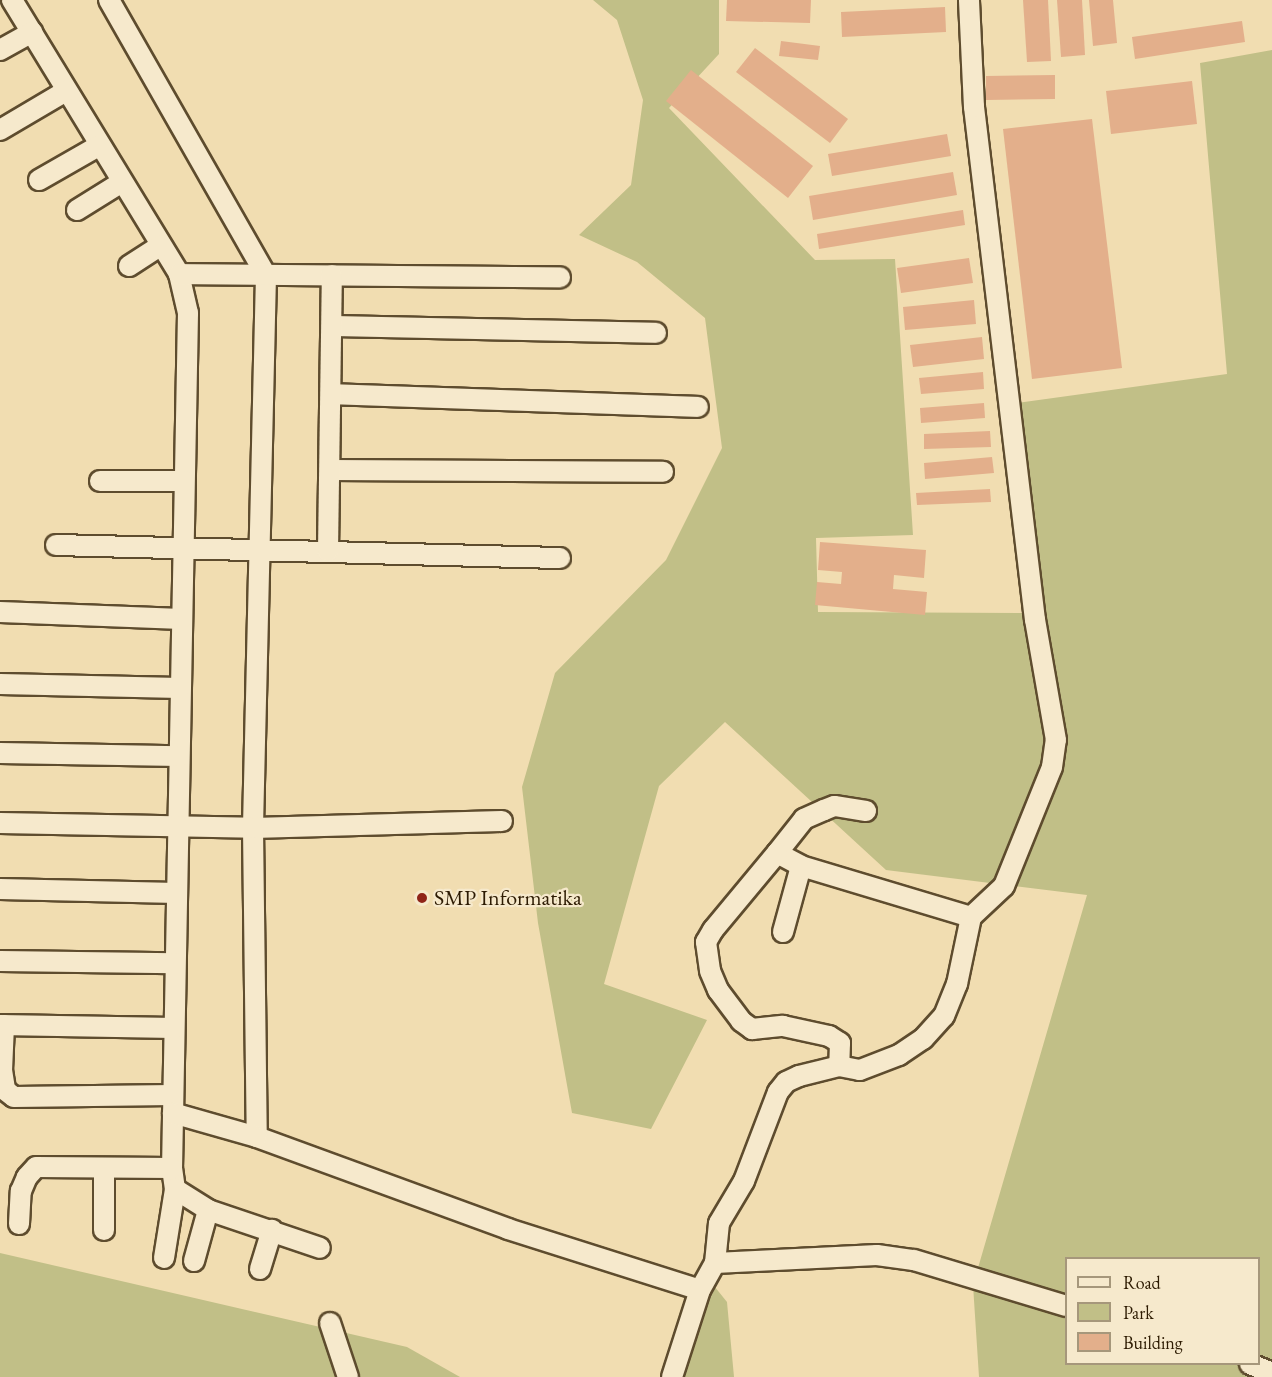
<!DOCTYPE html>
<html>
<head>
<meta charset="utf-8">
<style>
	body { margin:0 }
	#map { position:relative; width:1272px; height:1377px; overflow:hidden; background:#f1ddb1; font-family:"EB Garamond",serif }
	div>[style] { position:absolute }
	.green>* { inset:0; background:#c1bf87 }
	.building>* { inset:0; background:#e3af8b }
	.roads { filter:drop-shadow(2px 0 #5e4c2e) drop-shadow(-2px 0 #5e4c2e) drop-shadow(0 2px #5e4c2e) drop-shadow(0 -2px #5e4c2e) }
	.minor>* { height:20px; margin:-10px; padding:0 10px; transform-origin:10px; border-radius:10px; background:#f6e9cc }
	.dots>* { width:16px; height:16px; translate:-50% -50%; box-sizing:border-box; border:3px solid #f6e9cc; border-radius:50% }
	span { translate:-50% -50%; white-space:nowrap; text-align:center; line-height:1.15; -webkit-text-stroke:4.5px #f6e9cc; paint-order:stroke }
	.poi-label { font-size:22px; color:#2d1b02 }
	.left { translate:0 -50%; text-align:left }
	.legend { position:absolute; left:1065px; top:1257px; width:195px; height:108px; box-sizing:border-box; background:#f6e9cc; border:2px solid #a6977b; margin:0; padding:8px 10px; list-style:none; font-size:18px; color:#2d1b02 }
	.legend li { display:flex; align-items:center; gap:12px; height:30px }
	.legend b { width:30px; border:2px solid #a6977b }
</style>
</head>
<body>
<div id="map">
	<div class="green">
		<i style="clip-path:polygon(evenodd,593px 0,719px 0,719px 54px,669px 108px,815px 260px,895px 259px,913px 535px,816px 538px,818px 612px,1039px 613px,1017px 403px,1227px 374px,1200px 63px,1272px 50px,1272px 1377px,979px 1377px,973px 1285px,1087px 895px,886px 870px,725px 722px,659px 786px,604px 984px,707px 1020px,651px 1129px,572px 1113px,538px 923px,522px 787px,555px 673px,666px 560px,722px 448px,705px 318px,637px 262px,579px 235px,631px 185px,643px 100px,617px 20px,593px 0,1066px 1258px,1258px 1258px,1258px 1364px,1066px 1364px,1066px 1258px)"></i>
		<i style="clip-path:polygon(0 1253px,407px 1347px,460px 1377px,0 1377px)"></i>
		<i style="clip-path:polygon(702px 1271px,727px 1302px,734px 1377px,665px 1377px)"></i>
	</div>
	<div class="building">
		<i style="clip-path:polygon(727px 0,811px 0,810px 23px,726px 21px)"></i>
		<i style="clip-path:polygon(1023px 0,1048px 0,1051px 61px,1027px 62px)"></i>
		<i style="clip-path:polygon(1057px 0,1082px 0,1085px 55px,1061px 57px)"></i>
		<i style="clip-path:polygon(1089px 0,1113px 0,1117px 43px,1093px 46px)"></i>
		<i style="clip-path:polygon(945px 7px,946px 32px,842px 37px,841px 12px)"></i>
		<i style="clip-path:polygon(1242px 21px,1245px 42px,1135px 59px,1132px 37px)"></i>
		<i style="clip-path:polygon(781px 41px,820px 46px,818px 60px,779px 56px)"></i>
		<i style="clip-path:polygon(755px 48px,848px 119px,830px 143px,736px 72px)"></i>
		<i style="clip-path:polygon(691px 70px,813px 166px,788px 198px,666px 101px)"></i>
		<i style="clip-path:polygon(1055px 75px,1055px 99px,986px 100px,986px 76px)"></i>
		<i style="clip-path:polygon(1192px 81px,1197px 124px,1111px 134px,1106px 91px)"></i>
		<i style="clip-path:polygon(1092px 119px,1122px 368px,1032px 379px,1003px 129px)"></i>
		<i style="clip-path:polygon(947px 134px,951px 156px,832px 176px,828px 154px)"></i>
		<i style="clip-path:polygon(953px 172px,957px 195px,813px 220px,809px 196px)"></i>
		<i style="clip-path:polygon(963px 210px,965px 225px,819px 249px,817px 234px)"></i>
		<i style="clip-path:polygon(969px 258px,973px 283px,901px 293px,897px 268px)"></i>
		<i style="clip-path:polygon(974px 300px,976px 324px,905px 330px,903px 307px)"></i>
		<i style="clip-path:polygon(982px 337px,984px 359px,913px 367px,910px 345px)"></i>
		<i style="clip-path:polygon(983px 372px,984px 389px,921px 394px,919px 378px)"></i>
		<i style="clip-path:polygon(984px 403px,985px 418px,921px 423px,920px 408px)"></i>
		<i style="clip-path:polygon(990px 431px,991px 447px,924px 449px,924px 434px)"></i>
		<i style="clip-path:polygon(992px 457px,994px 473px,925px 479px,924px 463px)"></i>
		<i style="clip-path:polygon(990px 489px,991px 502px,917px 505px,916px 493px)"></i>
		<i style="clip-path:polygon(820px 542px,926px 550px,924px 578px,894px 575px,893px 589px,927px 592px,925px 615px,815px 605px,817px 582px,841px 584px,842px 572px,818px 570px)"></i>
	</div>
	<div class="roads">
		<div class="minor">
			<i style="left:12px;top:0;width:321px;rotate:58.6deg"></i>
			<i style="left:179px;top:274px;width:40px;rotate:77deg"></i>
			<i style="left:188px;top:313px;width:855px;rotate:91.07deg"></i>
			<i style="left:172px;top:1168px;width:21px;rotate:82deg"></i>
			<i style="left:175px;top:1189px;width:39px;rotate:32deg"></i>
			<i style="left:208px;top:1210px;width:118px;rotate:18.7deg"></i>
			<i style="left:109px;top:0;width:317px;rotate:60.3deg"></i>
			<i style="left:266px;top:275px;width:553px;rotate:91.35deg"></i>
			<i style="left:253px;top:828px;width:309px;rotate:89.3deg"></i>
			<i style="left:257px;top:1137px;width:267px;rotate:20.1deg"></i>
			<i style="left:508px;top:1229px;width:201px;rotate:17.6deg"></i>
			<i style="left:0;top:50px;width:37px;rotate:-29deg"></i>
			<i style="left:0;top:130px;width:77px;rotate:-30.6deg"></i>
			<i style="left:39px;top:180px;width:70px;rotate:-29.8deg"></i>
			<i style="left:77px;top:210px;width:53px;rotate:-31.9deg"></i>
			<i style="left:129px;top:266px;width:38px;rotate:-33deg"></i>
			<i style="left:179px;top:274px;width:381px;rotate:0.5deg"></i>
			<i style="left:332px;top:326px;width:324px;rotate:1.2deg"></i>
			<i style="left:331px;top:394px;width:367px;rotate:2deg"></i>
			<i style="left:330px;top:470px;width:333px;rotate:0.3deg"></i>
			<i style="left:100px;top:481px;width:84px"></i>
			<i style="left:56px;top:545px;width:504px;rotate:1.48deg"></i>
			<i style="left:328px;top:551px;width:276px;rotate:-89.2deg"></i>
			<i style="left:0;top:612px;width:182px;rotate:2.2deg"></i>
			<i style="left:0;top:684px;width:180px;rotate:1.3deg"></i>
			<i style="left:0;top:753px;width:179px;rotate:1deg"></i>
			<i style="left:866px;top:811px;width:32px;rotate:-171deg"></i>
			<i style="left:834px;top:806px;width:11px;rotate:158deg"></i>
			<i style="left:824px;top:810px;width:22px;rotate:156deg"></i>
			<i style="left:804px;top:819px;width:43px;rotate:128.5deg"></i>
			<i style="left:777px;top:853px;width:27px;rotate:28deg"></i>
			<i style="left:801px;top:866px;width:177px;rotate:16.7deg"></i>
			<i style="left:0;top:823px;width:253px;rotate:1.1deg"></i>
			<i style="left:253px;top:828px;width:249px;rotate:-1.6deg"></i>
			<i style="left:777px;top:853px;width:100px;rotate:129.7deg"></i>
			<i style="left:713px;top:930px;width:14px;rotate:120deg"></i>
			<i style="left:706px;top:942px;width:29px;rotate:82deg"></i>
			<i style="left:710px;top:971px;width:21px;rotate:67deg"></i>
			<i style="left:718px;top:990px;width:39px;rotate:53deg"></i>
			<i style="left:741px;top:1021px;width:14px;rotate:36deg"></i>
			<i style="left:752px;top:1029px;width:31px;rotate:-6deg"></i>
			<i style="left:783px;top:1026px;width:47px;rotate:12.3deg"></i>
			<i style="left:829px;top:1036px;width:13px;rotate:32deg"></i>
			<i style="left:840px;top:1043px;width:23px;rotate:92deg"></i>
			<i style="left:0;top:889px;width:177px;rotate:1.3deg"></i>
			<i style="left:783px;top:932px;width:68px;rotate:-74.7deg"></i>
			<i style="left:0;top:961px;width:175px;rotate:0.7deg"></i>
			<i style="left:0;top:1025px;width:174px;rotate:1deg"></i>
			<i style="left:4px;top:1025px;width:45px;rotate:92.5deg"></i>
			<i style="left:2px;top:1070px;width:20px;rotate:81deg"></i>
			<i style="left:5px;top:1090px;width:11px;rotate:38deg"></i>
			<i style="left:14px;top:1097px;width:159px;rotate:-0.7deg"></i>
			<i style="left:173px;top:1113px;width:87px;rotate:15.9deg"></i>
			<i style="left:19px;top:1224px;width:33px;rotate:-87deg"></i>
			<i style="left:21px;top:1191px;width:15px;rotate:-67deg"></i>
			<i style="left:27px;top:1177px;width:13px;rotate:-48deg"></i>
			<i style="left:36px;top:1167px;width:136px;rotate:0.4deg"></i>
			<i style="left:104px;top:1230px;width:62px;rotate:-90deg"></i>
			<i style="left:164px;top:1258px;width:70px;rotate:-80.9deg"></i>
			<i style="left:194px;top:1261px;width:53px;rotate:-74.6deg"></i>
			<i style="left:715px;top:1263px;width:162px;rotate:-2.8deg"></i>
			<i style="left:877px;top:1255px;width:37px;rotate:8deg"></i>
			<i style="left:914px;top:1260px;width:159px;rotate:16.8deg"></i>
			<i style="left:260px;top:1269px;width:41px;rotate:-72.9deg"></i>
			<i style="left:330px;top:1323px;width:57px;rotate:71.6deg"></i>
			<i style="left:1250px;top:1364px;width:24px;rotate:22deg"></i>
			<i style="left:672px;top:1377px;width:91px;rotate:-72.2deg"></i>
			<i style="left:700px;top:1290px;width:31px;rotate:-61deg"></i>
			<i style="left:715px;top:1263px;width:40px;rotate:-84.3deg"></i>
			<i style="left:719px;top:1223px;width:49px;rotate:-59.2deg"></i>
			<i style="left:744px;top:1181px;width:95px;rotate:-69.1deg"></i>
			<i style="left:778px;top:1092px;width:13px;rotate:-51deg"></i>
			<i style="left:786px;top:1082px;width:14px;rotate:-25deg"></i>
			<i style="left:799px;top:1076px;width:41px;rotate:-14deg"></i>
			<i style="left:839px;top:1066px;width:21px;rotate:11deg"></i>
			<i style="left:860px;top:1070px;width:42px;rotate:-21deg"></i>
			<i style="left:899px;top:1055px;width:29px;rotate:-34deg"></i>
			<i style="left:923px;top:1039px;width:31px;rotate:-48deg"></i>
			<i style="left:944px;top:1016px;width:35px;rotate:-68deg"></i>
			<i style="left:957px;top:984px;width:68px;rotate:-78.2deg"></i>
			<i style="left:971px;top:917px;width:45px;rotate:-43.2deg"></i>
			<i style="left:1004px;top:886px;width:128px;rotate:-68deg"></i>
			<i style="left:1052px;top:767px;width:27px;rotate:-82deg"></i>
			<i style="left:1056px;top:740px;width:122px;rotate:-99.9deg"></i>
			<i style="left:1035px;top:620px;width:517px;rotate:-96.78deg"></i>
			<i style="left:974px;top:107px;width:107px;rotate:-92.7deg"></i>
		</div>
	</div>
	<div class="dots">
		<i style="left:422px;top:898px;background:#8f2418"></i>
	</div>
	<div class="poi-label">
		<span class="left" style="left:434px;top:898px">SMP Informatika</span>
	</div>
	<ul class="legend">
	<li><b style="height:8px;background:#f6e9cc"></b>Road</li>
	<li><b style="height:16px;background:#c1bf87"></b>Park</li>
	<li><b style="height:16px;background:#e3af8b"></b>Building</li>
	</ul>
</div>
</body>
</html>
